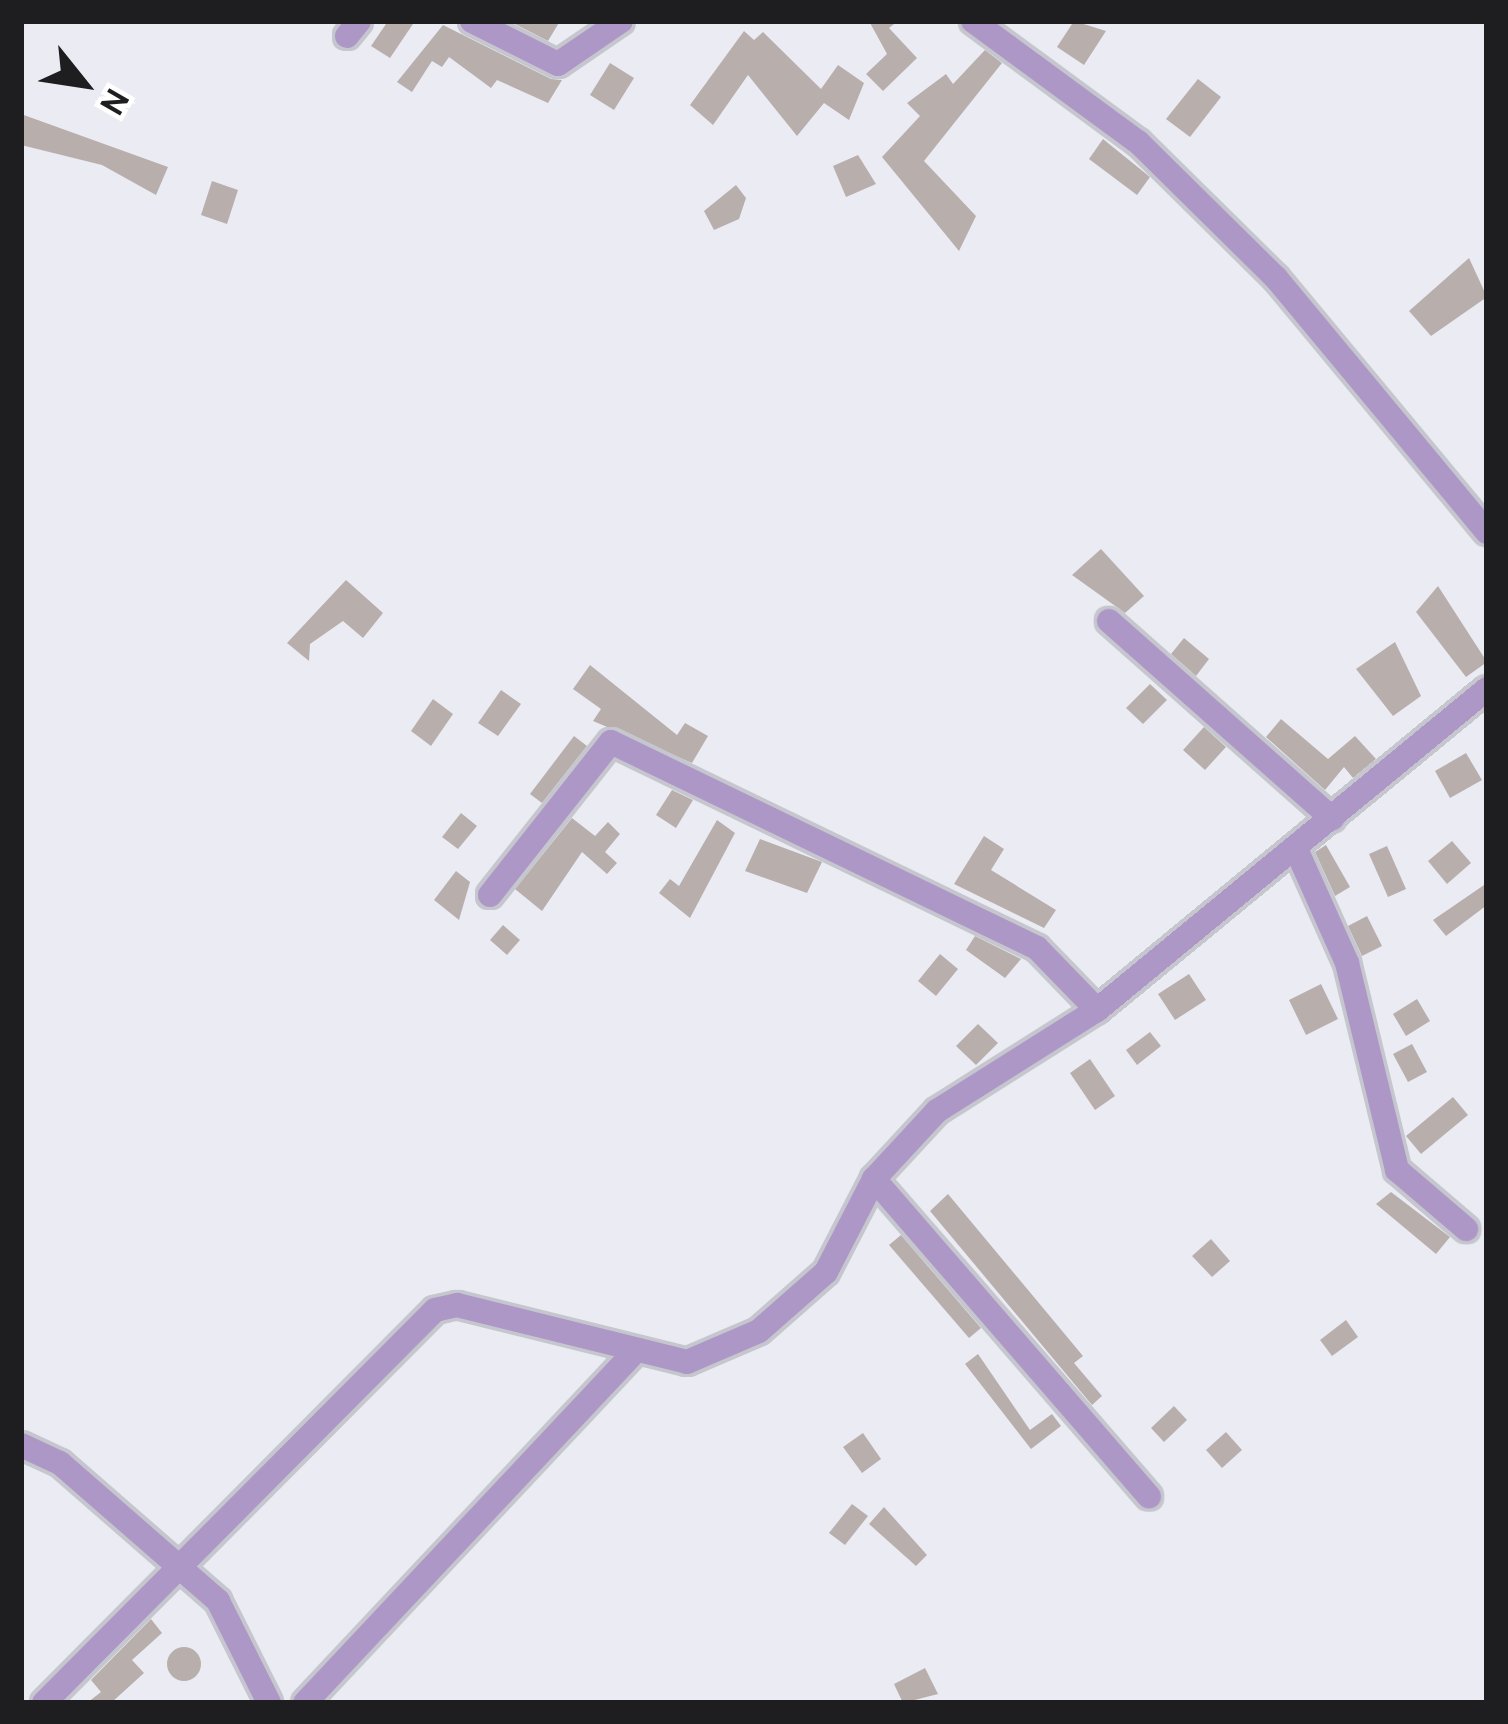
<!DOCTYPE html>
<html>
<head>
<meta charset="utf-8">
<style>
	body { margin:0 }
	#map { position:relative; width:1508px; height:1724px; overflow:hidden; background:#ebebf4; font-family:Cabin,sans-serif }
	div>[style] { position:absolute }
	.building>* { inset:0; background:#b8afac }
	.round { border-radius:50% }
	.roads { filter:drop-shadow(3px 0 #c6c6ce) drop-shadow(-3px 0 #c6c6ce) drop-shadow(0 3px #c6c6ce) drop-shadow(0 -3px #c6c6ce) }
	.minor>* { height:24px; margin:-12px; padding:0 12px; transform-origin:12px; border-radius:12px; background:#ad97c6 }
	span { translate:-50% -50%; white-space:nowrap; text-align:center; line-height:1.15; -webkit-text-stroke:9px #fff; paint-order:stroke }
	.frame { position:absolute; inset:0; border:24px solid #1e1e21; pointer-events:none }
	.north { position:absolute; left:24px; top:24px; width:120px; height:120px; -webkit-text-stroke:9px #fff; paint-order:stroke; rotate:120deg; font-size:33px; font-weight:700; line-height:48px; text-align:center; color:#1e1e21 }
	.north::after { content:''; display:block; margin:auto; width:42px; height:54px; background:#1e1e21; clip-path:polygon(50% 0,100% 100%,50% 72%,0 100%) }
</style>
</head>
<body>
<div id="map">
	<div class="building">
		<i style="clip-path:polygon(388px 21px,415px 21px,390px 58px,371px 46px)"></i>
		<i style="clip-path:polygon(509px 21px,560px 21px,548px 41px)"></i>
		<i style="clip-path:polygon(869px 21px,898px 21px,889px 28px,917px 58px,883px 91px,866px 74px,887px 54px)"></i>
		<i style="clip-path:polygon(1074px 21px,1106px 31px,1084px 65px,1057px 47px)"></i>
		<i style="clip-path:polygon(443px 25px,551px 79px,562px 80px,548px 103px,497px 80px,491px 88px,449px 57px,442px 67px,432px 61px,412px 92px,397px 82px)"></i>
		<i style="clip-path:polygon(744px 31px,754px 40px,763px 32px,821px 89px,838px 65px,864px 83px,849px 120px,824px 103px,797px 136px,748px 75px,713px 125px,690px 105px)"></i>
		<i style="clip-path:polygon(985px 50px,1002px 63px,924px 161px,976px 216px,959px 251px,882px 157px,920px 116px,907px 103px,946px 74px,953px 84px)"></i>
		<i style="clip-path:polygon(610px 63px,634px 78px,614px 110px,590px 95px)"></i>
		<i style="clip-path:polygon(1198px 79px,1221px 97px,1190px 137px,1166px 119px)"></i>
		<i style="clip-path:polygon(21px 114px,168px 167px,156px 195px,102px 165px,21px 145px)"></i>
		<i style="clip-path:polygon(1103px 139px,1150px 177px,1137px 195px,1089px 159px)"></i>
		<i style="clip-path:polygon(858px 155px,876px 184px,846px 197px,833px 166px)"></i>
		<i style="clip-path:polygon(212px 181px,238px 190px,227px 224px,201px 215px)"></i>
		<i style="clip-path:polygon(736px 185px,746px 198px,739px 219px,714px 230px,704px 211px)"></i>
		<i style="clip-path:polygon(1469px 258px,1487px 297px,1431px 336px,1409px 311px)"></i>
		<i style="clip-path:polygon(1101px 549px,1144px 596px,1125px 613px,1072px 575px)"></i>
		<i style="clip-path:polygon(346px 580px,383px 613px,363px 638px,343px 621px,310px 644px,309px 661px,287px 643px)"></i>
		<i style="clip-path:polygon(1438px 586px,1487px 662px,1466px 677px,1416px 612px)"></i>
		<i style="clip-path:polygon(1184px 638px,1209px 659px,1196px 676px,1171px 654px)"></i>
		<i style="clip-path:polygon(1395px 642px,1421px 696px,1393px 716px,1356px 669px)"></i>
		<i style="clip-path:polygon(590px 665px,677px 735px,685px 723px,708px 736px,692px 763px,593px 721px,601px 709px,573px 689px)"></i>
		<i style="clip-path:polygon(1150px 684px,1167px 700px,1143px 724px,1126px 708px)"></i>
		<i style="clip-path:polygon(501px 690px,521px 704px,498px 736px,478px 723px)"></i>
		<i style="clip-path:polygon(433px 699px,453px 714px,431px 746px,411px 731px)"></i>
		<i style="clip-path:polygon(1281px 719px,1328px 759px,1355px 736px,1376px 759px,1353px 778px,1344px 767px,1325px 790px,1266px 737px)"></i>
		<i style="clip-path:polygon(1204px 727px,1226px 747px,1205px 770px,1183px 750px)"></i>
		<i style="clip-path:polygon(574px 736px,587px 746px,542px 803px,530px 794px)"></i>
		<i style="clip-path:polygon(1466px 753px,1482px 780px,1450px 798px,1435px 771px)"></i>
		<i style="clip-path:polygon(672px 790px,693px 800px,676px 828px,656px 815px)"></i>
		<i style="clip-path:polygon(461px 813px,477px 826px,458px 849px,442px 837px)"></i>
		<i style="clip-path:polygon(572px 818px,595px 836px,608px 822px,620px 834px,605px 852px,617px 863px,607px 874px,582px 852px,542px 911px,515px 889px)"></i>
		<i style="clip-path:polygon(717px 820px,735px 833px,690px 918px,659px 893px,670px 879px,679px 886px)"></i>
		<i style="clip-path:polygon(984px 836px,1004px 849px,991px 870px,1056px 910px,1044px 928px,954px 884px)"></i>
		<i style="clip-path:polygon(760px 839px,822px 862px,807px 893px,745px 871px)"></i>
		<i style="clip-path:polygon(1452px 841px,1471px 863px,1447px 884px,1428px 861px)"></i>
		<i style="clip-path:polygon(1326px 845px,1350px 887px,1335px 896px,1315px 852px)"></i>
		<i style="clip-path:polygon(1387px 846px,1406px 889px,1388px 897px,1369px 854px)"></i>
		<i style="clip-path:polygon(456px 871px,470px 882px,459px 920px,434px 900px)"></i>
		<i style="clip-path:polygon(1487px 883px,1487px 905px,1446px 936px,1433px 920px)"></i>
		<i style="clip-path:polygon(1367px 916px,1382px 946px,1362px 956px,1348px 926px)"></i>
		<i style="clip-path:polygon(503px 925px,520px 940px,507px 955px,490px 940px)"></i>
		<i style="clip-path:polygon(975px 936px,1021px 959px,1005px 978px,966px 950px)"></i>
		<i style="clip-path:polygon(940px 954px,958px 969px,936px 996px,918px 981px)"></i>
		<i style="clip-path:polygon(1189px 974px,1206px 1000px,1175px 1020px,1158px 994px)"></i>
		<i style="clip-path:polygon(1321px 984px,1338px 1019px,1306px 1035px,1289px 1000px)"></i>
		<i style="clip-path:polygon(1417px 999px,1430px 1021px,1406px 1036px,1393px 1014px)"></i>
		<i style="clip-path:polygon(978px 1024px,998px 1043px,976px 1065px,956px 1046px)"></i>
		<i style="clip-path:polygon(1150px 1032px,1161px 1046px,1137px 1065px,1126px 1050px)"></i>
		<i style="clip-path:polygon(1412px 1044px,1427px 1072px,1408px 1082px,1393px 1054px)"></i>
		<i style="clip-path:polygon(1090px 1059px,1115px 1096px,1095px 1110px,1070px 1073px)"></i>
		<i style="clip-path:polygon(1453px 1097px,1468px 1115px,1421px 1154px,1406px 1136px)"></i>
		<i style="clip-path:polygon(1391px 1192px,1450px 1237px,1436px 1254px,1376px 1204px)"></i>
		<i style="clip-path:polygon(948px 1194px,1083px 1356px,1074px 1363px,1102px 1396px,1092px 1405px,930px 1211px)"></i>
		<i style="clip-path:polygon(901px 1235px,981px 1328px,969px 1338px,889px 1245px)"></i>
		<i style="clip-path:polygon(1211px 1239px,1230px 1261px,1212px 1277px,1192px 1256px)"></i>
		<i style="clip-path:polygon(1346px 1320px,1358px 1337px,1332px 1356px,1320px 1340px)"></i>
		<i style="clip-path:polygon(978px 1354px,1030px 1430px,1052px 1414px,1061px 1426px,1031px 1449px,965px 1364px)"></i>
		<i style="clip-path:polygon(1174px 1406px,1187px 1420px,1164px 1442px,1151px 1428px)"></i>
		<i style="clip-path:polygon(1226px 1432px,1242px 1450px,1222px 1468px,1206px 1450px)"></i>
		<i style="clip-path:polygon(863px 1433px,881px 1459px,862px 1473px,843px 1447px)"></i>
		<i style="clip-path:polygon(852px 1504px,868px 1516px,845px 1545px,829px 1533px)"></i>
		<i style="clip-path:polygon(884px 1507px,927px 1555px,916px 1566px,869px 1524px)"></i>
		<i style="clip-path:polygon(151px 1619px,162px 1633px,132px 1660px,144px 1673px,111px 1703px,87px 1703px,101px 1692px,91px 1680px)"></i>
		<i class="round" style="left:167px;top:1647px;width:34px;height:34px"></i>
		<i style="clip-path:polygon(925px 1668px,938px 1694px,903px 1703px,894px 1684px)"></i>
	</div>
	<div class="roads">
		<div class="minor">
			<i style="left:472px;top:21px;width:96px;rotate:26.6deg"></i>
			<i style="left:558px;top:64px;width:76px;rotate:-34.3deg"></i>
			<i style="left:973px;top:21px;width:205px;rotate:36.3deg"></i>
			<i style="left:1138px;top:142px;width:194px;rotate:44.6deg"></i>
			<i style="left:1276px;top:278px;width:330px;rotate:50.3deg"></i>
			<i style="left:347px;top:36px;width:19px;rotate:-51deg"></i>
			<i style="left:1109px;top:621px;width:298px;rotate:41.5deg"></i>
			<i style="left:1297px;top:851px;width:123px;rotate:65.9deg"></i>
			<i style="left:1347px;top:963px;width:213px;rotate:76.4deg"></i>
			<i style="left:1397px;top:1170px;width:91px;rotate:40.5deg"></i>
			<i style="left:490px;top:895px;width:195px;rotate:-51.7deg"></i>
			<i style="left:611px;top:742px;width:473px;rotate:25.8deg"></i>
			<i style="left:1037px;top:948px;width:86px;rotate:45.9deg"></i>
			<i style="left:874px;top:1179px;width:420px;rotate:49.1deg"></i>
			<i style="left:21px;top:1445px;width:43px;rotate:24.8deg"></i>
			<i style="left:60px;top:1463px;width:210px;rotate:41.1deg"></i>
			<i style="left:218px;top:1601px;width:114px;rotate:63.4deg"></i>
			<i style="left:44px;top:1703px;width:554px;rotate:-45.15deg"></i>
			<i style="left:435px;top:1310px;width:23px;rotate:-13deg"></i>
			<i style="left:457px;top:1305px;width:237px;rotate:13.9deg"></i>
			<i style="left:687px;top:1362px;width:78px;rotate:-23.3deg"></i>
			<i style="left:759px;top:1331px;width:89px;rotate:-41.4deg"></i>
			<i style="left:826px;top:1272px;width:105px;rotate:-62.7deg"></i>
			<i style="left:874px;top:1179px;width:93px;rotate:-47.2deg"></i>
			<i style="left:937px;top:1111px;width:189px;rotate:-32.3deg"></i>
			<i style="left:1097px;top:1010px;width:505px;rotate:-39.46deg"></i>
			<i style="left:305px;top:1703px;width:476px;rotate:-46.8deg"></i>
		</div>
	</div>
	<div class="frame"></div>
	<div class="north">N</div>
</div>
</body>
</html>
